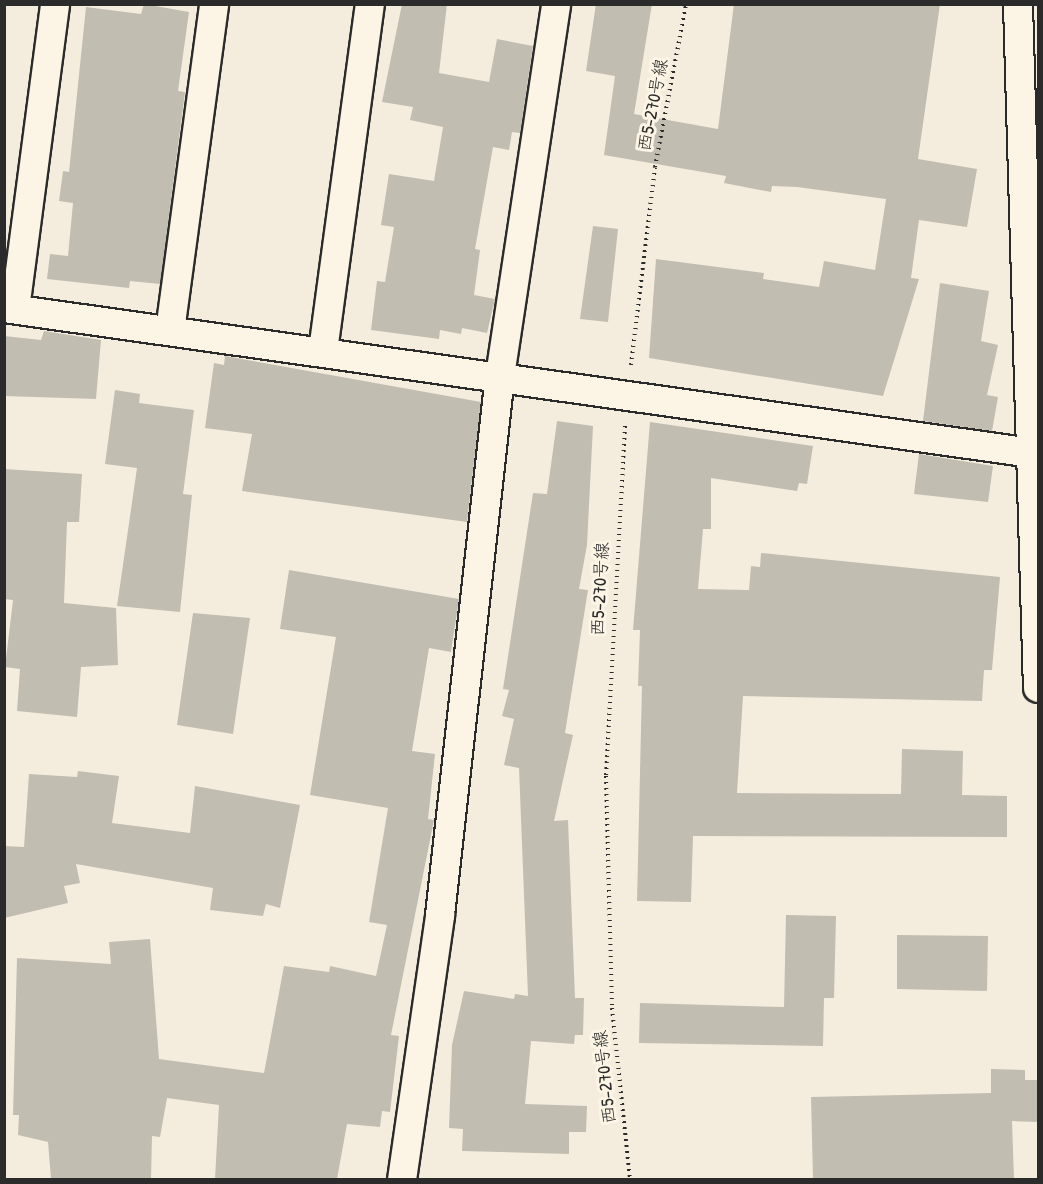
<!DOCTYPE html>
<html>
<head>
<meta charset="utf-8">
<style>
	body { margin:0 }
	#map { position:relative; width:1043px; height:1184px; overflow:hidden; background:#f4edde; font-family:"Patrick Hand","Klee One",sans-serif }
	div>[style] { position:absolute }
	.building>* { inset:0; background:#c2bdb1 }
	.path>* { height:4px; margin-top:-2px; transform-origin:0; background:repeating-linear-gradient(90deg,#2b2b2b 0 1.5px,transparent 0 6px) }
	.roads { filter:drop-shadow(2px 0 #2b2b2b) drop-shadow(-2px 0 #2b2b2b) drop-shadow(0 2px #2b2b2b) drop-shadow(0 -2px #2b2b2b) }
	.minor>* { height:28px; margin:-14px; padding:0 14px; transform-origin:14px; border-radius:14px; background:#fcf5e5 }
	span { translate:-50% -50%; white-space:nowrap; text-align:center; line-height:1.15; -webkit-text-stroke:6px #fcf5e5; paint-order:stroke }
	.street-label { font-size:18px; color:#2b2b2b }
	.frame { position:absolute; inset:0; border:6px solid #2b2b2b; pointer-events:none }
</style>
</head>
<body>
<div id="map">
	<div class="building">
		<i style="clip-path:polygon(144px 4px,189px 12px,178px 91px,185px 92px,160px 284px,130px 281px,129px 288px,47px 279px,50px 254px,68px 256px,73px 203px,59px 201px,63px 171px,69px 172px,86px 7px,141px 14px)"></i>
		<i style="clip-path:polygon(402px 4px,447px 4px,439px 73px,489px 82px,497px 39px,533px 46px,520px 133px,512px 132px,509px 150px,493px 147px,475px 249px,480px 250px,474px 295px,495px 299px,487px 333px,462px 328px,461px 334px,440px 330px,439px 339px,371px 330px,377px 281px,385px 282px,394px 227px,381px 225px,389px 174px,434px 181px,443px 127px,410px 120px,413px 107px,382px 102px)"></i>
		<i style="clip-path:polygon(596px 4px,652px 4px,634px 114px,718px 129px,734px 4px,940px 4px,918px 159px,977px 169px,967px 227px,919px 220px,911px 278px,919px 279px,883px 396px,649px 358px,656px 259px,764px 273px,763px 279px,819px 287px,824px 261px,875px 270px,886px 199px,797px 187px,772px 186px,771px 192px,724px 183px,726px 176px,604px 155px,615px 76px,586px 71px)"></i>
		<i style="clip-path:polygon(593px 226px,618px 229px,608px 322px,580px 319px)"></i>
		<i style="clip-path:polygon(940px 283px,989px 291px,981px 341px,998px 345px,987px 395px,998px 397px,992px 431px,923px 421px)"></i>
		<i style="clip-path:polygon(44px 331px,101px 340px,96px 399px,4px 396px,4px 336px,41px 340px)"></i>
		<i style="clip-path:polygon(225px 356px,481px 402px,467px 522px,242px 491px,252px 434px,205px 428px,214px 363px,224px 365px)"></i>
		<i style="clip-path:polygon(115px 390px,140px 394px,139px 403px,194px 410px,183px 494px,192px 495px,180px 612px,117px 606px,137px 468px,105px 464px)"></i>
		<i style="clip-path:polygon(557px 421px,593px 426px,587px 545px,579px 589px,588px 590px,565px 733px,573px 735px,554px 821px,568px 820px,575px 998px,584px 998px,583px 1035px,575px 1035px,574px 1044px,531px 1041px,525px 1104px,587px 1106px,586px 1132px,569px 1132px,569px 1154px,462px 1151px,463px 1129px,449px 1128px,452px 1045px,464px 991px,514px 999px,515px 994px,528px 996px,519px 768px,504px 765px,514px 719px,502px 716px,509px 690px,503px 689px,533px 493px,547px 494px)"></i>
		<i style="clip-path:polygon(650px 422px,813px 446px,807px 484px,799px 483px,797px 491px,711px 478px,711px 529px,703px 529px,698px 589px,749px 590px,751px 566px,760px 567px,761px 553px,1000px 577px,992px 670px,984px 670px,982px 701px,743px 696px,737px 793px,901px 794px,902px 749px,963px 751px,962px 795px,1007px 796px,1007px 837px,693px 836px,691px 902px,637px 901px,642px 686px,638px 686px,640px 630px,633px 630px)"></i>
		<i style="clip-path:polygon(919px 454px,993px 466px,988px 502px,914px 494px)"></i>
		<i style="clip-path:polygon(4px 469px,82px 474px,79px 522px,67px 522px,64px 603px,116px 608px,118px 665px,81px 667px,77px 717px,17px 711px,20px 669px,5px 667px,13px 600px,4px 599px)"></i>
		<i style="clip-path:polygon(289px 570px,459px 599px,451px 652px,429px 648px,412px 751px,435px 754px,428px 819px,434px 820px,391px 1035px,399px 1036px,390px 1112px,382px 1111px,380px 1127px,347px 1124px,337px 1179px,215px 1179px,219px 1105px,167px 1098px,160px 1137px,152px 1136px,151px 1179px,51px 1179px,48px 1142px,18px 1135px,19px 1115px,13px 1115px,17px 958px,111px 964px,109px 942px,150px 939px,159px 1059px,264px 1073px,284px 966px,329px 972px,330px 966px,376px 976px,387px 925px,369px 922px,388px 808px,310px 795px,336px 637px,280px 629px)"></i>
		<i style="clip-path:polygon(193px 613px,250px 618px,233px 734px,177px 725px)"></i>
		<i style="clip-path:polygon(78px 771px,119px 776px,112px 823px,190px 833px,195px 786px,300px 805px,280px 908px,266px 904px,263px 916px,210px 910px,213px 888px,76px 864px,80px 883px,64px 886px,68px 903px,4px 918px,4px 846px,24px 847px,29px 774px,77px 777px)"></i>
		<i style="clip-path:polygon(786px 915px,836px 916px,834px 998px,824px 998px,823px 1046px,639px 1043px,640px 1003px,784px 1007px)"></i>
		<i style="clip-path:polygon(897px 935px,988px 936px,987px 991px,897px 989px)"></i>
		<i style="clip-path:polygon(991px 1069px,1025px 1070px,1025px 1080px,1038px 1080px,1038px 1122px,1012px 1121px,1014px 1179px,813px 1179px,811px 1097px,991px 1093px)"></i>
	</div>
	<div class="path">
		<i style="left:631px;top:365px;width:199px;rotate:-83.1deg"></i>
		<i style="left:655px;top:167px;width:166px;rotate:-79.2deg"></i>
		<i style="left:625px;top:426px;width:351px;rotate:93.1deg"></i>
		<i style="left:606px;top:776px;width:232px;rotate:88.5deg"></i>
		<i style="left:612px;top:1008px;width:173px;rotate:84deg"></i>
	</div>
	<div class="roads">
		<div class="minor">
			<i style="left:1018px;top:4px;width:684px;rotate:88.33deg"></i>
			<i style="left:4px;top:308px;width:1038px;rotate:8.03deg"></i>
			<i style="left:15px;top:309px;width:308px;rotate:-82.5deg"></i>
			<i style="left:170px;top:331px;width:330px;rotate:-82.3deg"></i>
			<i style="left:323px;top:351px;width:350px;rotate:-82.3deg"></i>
			<i style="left:402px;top:1180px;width:268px;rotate:-81.8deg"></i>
			<i style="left:440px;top:915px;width:542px;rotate:-83.65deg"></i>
			<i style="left:500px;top:376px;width:376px;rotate:-81.4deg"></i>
		</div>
	</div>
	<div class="street-label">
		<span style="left:653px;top:105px;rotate:-79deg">西5-270号線</span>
		<span style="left:600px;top:589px;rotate:-87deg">西5-270号線</span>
		<span style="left:605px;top:1077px;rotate:-96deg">西5-270号線</span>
	</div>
	<div class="frame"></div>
</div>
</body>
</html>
